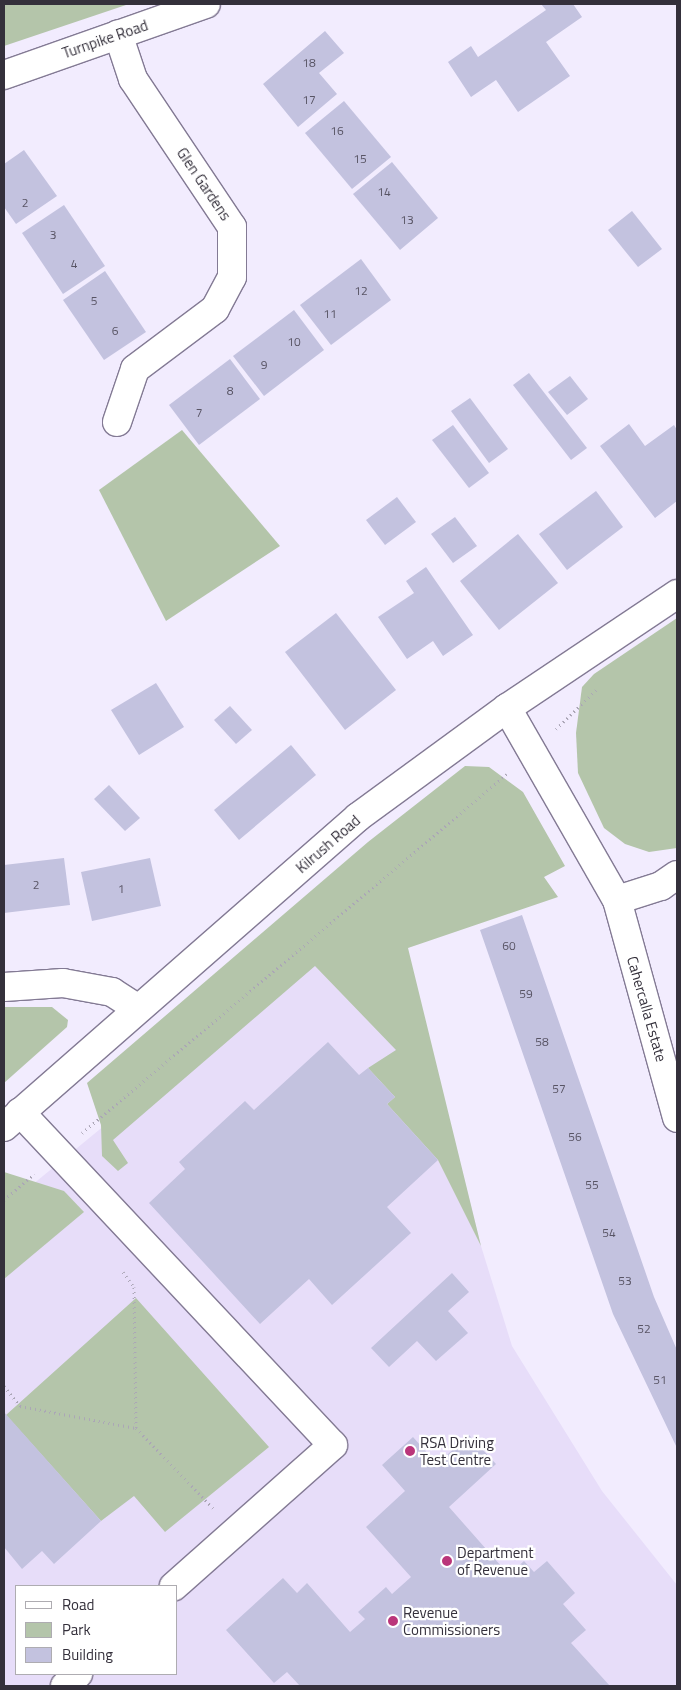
<!DOCTYPE html>
<html>
<head>
<meta charset="utf-8">
<style>
	body { margin:0 }
	#map { position:relative; width:681px; height:1690px; overflow:hidden; background:#f2ecfe; font-family:"Titillium Web",sans-serif }
	div>[style] { position:absolute }
	.built>* { inset:0; background:#e7ddf9 }
	.green>* { inset:0; background:#b4c5aa }
	.building>* { inset:0; background:#c3c2df }
	.path>* { height:3px; margin-top:-1.5px; transform-origin:0; background:repeating-linear-gradient(90deg,#aba6b6 0 1px,transparent 0 5px) }
	.roads { filter:drop-shadow(1px 0 #837a94) drop-shadow(-1px 0 #837a94) drop-shadow(0 1px #837a94) drop-shadow(0 -1px #837a94) }
	.minor>* { height:28px; margin:-14px; padding:0 14px; transform-origin:14px; border-radius:14px; background:#fff }
	.secondary>* { height:28px; margin:-14px; padding:0 14px; transform-origin:14px; border-radius:14px; background:#fff }
	.dots>* { width:14px; height:14px; translate:-50% -50%; box-sizing:border-box; border:2px solid #fff; border-radius:50% }
	span { translate:-50% -50%; white-space:nowrap; text-align:center; line-height:1.15; -webkit-text-stroke:4.5px #fff; paint-order:stroke }
	.number-label { font-size:12px; color:#585464 }
	.number-label span { -webkit-text-stroke-width:0 }
	.street-label { font-size:15px; color:#34303b }
	.poi-label { font-size:15px; color:#34303b }
	.left { translate:0 -50%; text-align:left }
	.frame { position:absolute; inset:0; border:5px solid #34303b; pointer-events:none }
	.legend { position:absolute; left:15px; top:1585px; width:162px; height:90px; box-sizing:border-box; background:#fff; border:1px solid #aeacb1; margin:0; padding:6px 9px; list-style:none; font-size:15px; color:#34303b }
	.legend li { display:flex; align-items:center; gap:10px; height:25px }
	.legend b { width:25px; border:1px solid #aeacb1 }
</style>
</head>
<body>
<div id="map">
	<div class="built">
		<i style="clip-path:polygon(evenodd,397px 911px,481px 1246px,512px 1346px,602px 1491px,677px 1585px,677px 1686px,4px 1686px,4px 1208px,250px 1006px,397px 911px,16px 1586px,176px 1586px,176px 1674px,16px 1674px,16px 1586px)"></i>
	</div>
	<div class="green">
		<i style="clip-path:polygon(4px 4px,129px 4px,4px 46px)"></i>
		<i style="clip-path:polygon(182px 430px,280px 546px,166px 621px,99px 490px)"></i>
		<i style="clip-path:polygon(677px 618px,677px 848px,649px 852px,625px 844px,604px 828px,578px 773px,576px 733px,582px 687px,594px 674px)"></i>
		<i style="clip-path:polygon(465px 766px,489px 767px,523px 792px,565px 866px,544px 877px,558px 897px,408px 948px,481px 1246px,438px 1160px,387px 1104px,395px 1097px,368px 1068px,396px 1050px,315px 966px,113px 1140px,128px 1163px,118px 1171px,102px 1156px,101px 1125px,87px 1083px,368px 842px)"></i>
		<i style="clip-path:polygon(4px 1007px,52px 1007px,68px 1020px,67px 1027px,4px 1083px)"></i>
		<i style="clip-path:polygon(4px 1172px,64px 1191px,84px 1212px,4px 1279px)"></i>
		<i style="clip-path:polygon(136px 1298px,269px 1447px,165px 1532px,134px 1496px,101px 1521px,6px 1415px)"></i>
	</div>
	<div class="building">
		<i style="clip-path:polygon(541px 4px,573px 4px,582px 17px,546px 42px,570px 76px,518px 112px,496px 80px,471px 97px,448px 62px,471px 46px,478px 57px,546px 10px)"></i>
		<i style="clip-path:polygon(325px 31px,344px 53px,319px 73px,337px 94px,298px 127px,263px 84px)"></i>
		<i style="clip-path:polygon(344px 101px,391px 157px,352px 189px,305px 133px)"></i>
		<i style="clip-path:polygon(24px 150px,57px 196px,16px 224px,4px 207px,4px 164px)"></i>
		<i style="clip-path:polygon(392px 162px,438px 218px,400px 250px,353px 194px)"></i>
		<i style="clip-path:polygon(64px 205px,105px 266px,63px 294px,22px 233px)"></i>
		<i style="clip-path:polygon(632px 211px,662px 249px,638px 267px,608px 230px)"></i>
		<i style="clip-path:polygon(361px 259px,391px 300px,331px 345px,300px 305px)"></i>
		<i style="clip-path:polygon(105px 271px,146px 332px,104px 360px,63px 300px)"></i>
		<i style="clip-path:polygon(294px 310px,324px 350px,264px 396px,233px 356px)"></i>
		<i style="clip-path:polygon(230px 359px,260px 399px,199px 445px,169px 405px)"></i>
		<i style="clip-path:polygon(529px 373px,587px 448px,571px 460px,513px 385px)"></i>
		<i style="clip-path:polygon(570px 376px,588px 399px,567px 415px,548px 392px)"></i>
		<i style="clip-path:polygon(470px 398px,508px 449px,489px 463px,451px 411px)"></i>
		<i style="clip-path:polygon(629px 424px,645px 446px,674px 425px,677px 430px,677px 501px,655px 518px,600px 446px)"></i>
		<i style="clip-path:polygon(453px 425px,489px 473px,469px 488px,432px 440px)"></i>
		<i style="clip-path:polygon(596px 491px,623px 527px,567px 570px,539px 534px)"></i>
		<i style="clip-path:polygon(397px 497px,416px 522px,385px 545px,366px 520px)"></i>
		<i style="clip-path:polygon(455px 517px,477px 546px,453px 563px,431px 534px)"></i>
		<i style="clip-path:polygon(518px 534px,558px 583px,499px 630px,460px 581px)"></i>
		<i style="clip-path:polygon(426px 567px,473px 635px,443px 656px,433px 641px,407px 659px,378px 617px,414px 593px,406px 581px)"></i>
		<i style="clip-path:polygon(336px 613px,396px 690px,345px 730px,285px 652px)"></i>
		<i style="clip-path:polygon(156px 683px,184px 727px,139px 755px,111px 710px)"></i>
		<i style="clip-path:polygon(230px 706px,252px 730px,236px 744px,214px 720px)"></i>
		<i style="clip-path:polygon(291px 745px,316px 775px,239px 840px,214px 810px)"></i>
		<i style="clip-path:polygon(109px 785px,140px 818px,125px 831px,94px 799px)"></i>
		<i style="clip-path:polygon(64px 858px,70px 905px,4px 913px,4px 865px)"></i>
		<i style="clip-path:polygon(150px 858px,161px 906px,92px 921px,81px 872px)"></i>
		<i style="clip-path:polygon(522px 915px,654px 1297px,677px 1350px,677px 1448px,613px 1314px,480px 930px)"></i>
		<i style="clip-path:polygon(328px 1042px,359px 1075px,368px 1068px,395px 1097px,387px 1104px,438px 1160px,387px 1207px,411px 1233px,332px 1305px,309px 1279px,260px 1324px,149px 1203px,185px 1169px,179px 1162px,245px 1101px,254px 1110px)"></i>
		<i style="clip-path:polygon(452px 1273px,469px 1292px,448px 1311px,468px 1333px,436px 1361px,417px 1341px,389px 1367px,371px 1348px)"></i>
		<i style="clip-path:polygon(4px 1412px,101px 1521px,54px 1564px,42px 1551px,22px 1569px,4px 1547px)"></i>
		<i style="clip-path:polygon(469px 1435px,496px 1464px,449px 1507px,509px 1575px,524px 1561px,534px 1572px,547px 1561px,575px 1593px,563px 1604px,586px 1630px,571px 1643px,610px 1686px,300px 1686px,287px 1672px,274px 1683px,226px 1630px,283px 1578px,297px 1593px,307px 1583px,350px 1632px,365px 1619px,358px 1612px,386px 1587px,392px 1594px,411px 1577px,366px 1527px,405px 1491px,382px 1465px,413px 1437px,437px 1464px)"></i>
	</div>
	<div class="path">
		<i style="left:556px;top:729px;width:56px;rotate:-44.3deg"></i>
		<i style="left:82px;top:1133px;width:556px;rotate:-40.19deg"></i>
		<i style="left:4px;top:1200px;width:40px;rotate:-41deg"></i>
		<i style="left:123px;top:1272px;width:19px;rotate:54deg"></i>
		<i style="left:134px;top:1287px;width:141px;rotate:89.2deg"></i>
		<i style="left:4px;top:1386px;width:26px;rotate:51deg"></i>
		<i style="left:20px;top:1406px;width:118px;rotate:10.7deg"></i>
		<i style="left:136px;top:1428px;width:111px;rotate:46.1deg"></i>
	</div>
	<div class="roads">
		<div class="minor">
			<i style="left:4px;top:75px;width:214px;rotate:-19.4deg"></i>
			<i style="left:117px;top:422px;width:56px;rotate:-71.2deg"></i>
			<i style="left:135px;top:369px;width:100px;rotate:-36.9deg"></i>
			<i style="left:215px;top:309px;width:36px;rotate:-62deg"></i>
			<i style="left:232px;top:277px;width:50px;rotate:-90deg"></i>
			<i style="left:232px;top:227px;width:178px;rotate:-123.8deg"></i>
			<i style="left:133px;top:79px;width:47px;rotate:-108.4deg"></i>
			<i style="left:507px;top:708px;width:221px;rotate:60.2deg"></i>
			<i style="left:617px;top:900px;width:226px;rotate:74.6deg"></i>
			<i style="left:617px;top:900px;width:46px;rotate:-17.7deg"></i>
			<i style="left:661px;top:886px;width:19px;rotate:-35deg"></i>
			<i style="left:4px;top:987px;width:59px;rotate:-3.9deg"></i>
			<i style="left:63px;top:983px;width:50px;rotate:10.4deg"></i>
			<i style="left:112px;top:992px;width:30px;rotate:33deg"></i>
			<i style="left:20px;top:1112px;width:457px;rotate:46.8deg"></i>
			<i style="left:333px;top:1445px;width:213px;rotate:138.4deg"></i>
			<i style="left:65px;top:1686px;width:18px;rotate:-43deg"></i>
		</div>
		<div class="secondary">
			<i style="left:4px;top:1127px;width:471px;rotate:-41.2deg"></i>
			<i style="left:358px;top:817px;width:185px;rotate:-36.2deg"></i>
			<i style="left:507px;top:708px;width:205px;rotate:-33.8deg"></i>
		</div>
	</div>
	<div class="dots">
		<i style="left:410px;top:1451px;background:#ba357a"></i>
		<i style="left:447px;top:1561px;background:#ba357a"></i>
		<i style="left:393px;top:1621px;background:#ba357a"></i>
	</div>
	<div class="number-label">
		<span style="left:309px;top:63px">18</span>
		<span style="left:309px;top:100px">17</span>
		<span style="left:337px;top:131px">16</span>
		<span style="left:360px;top:159px">15</span>
		<span style="left:384px;top:192px">14</span>
		<span style="left:25px;top:203px">2</span>
		<span style="left:407px;top:220px">13</span>
		<span style="left:53px;top:235px">3</span>
		<span style="left:74px;top:264px">4</span>
		<span style="left:361px;top:291px">12</span>
		<span style="left:94px;top:301px">5</span>
		<span style="left:330px;top:314px">11</span>
		<span style="left:115px;top:331px">6</span>
		<span style="left:294px;top:342px">10</span>
		<span style="left:264px;top:365px">9</span>
		<span style="left:230px;top:391px">8</span>
		<span style="left:199px;top:413px">7</span>
		<span style="left:36px;top:885px">2</span>
		<span style="left:121px;top:889px">1</span>
		<span style="left:509px;top:946px">60</span>
		<span style="left:526px;top:994px">59</span>
		<span style="left:542px;top:1042px">58</span>
		<span style="left:559px;top:1089px">57</span>
		<span style="left:575px;top:1137px">56</span>
		<span style="left:592px;top:1185px">55</span>
		<span style="left:609px;top:1233px">54</span>
		<span style="left:625px;top:1281px">53</span>
		<span style="left:644px;top:1329px">52</span>
		<span style="left:660px;top:1380px">51</span>
	</div>
	<div class="street-label">
		<span style="left:105px;top:39px;rotate:-19deg">Turnpike Road</span>
		<span style="left:204px;top:184px;rotate:56deg">Glen Gardens</span>
		<span style="left:328px;top:844px;rotate:-41deg">Kilrush Road</span>
		<span style="left:647px;top:1009px;rotate:74deg">Cahercalla Estate</span>
	</div>
	<div class="poi-label">
		<span class="left" style="left:420px;top:1451px">RSA Driving<br>Test Centre</span>
		<span class="left" style="left:457px;top:1561px">Department<br>of Revenue</span>
		<span class="left" style="left:403px;top:1621px">Revenue<br>Commissioners</span>
	</div>
	<div class="frame"></div>
	<ul class="legend">
	<li><b style="height:6px;background:#fff"></b>Road</li>
	<li><b style="height:14px;background:#b4c5aa"></b>Park</li>
	<li><b style="height:14px;background:#c3c2df"></b>Building</li>
	</ul>
</div>
</body>
</html>
